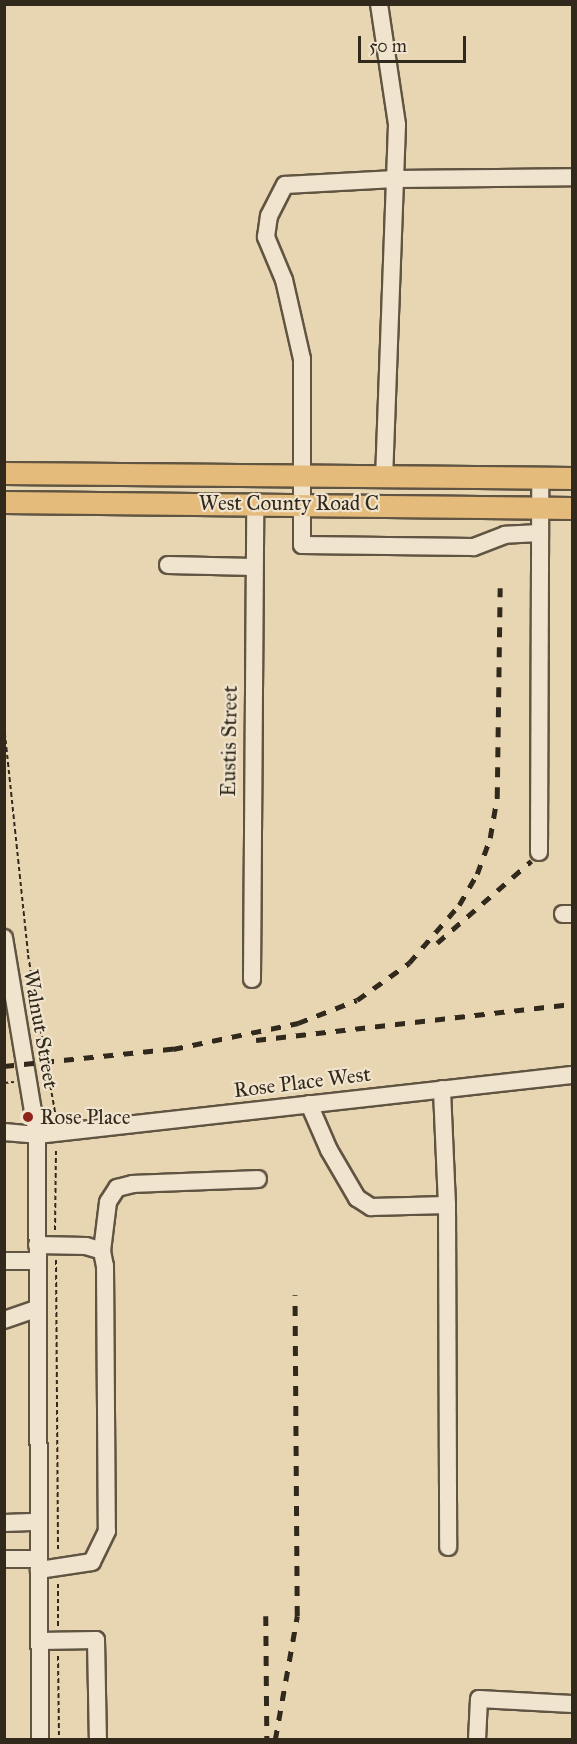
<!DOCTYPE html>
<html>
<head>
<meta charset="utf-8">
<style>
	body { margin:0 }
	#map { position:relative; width:577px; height:1744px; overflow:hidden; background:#e8d6b3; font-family:"IM FELL Great Primer",serif }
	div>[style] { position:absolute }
	.path>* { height:2px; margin-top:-1px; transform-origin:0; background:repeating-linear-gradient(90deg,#32291d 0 4.5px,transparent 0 7.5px) }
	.roads { filter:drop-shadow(2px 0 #605442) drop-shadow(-2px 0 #605442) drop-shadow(0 2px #605442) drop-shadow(0 -2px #605442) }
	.minor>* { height:16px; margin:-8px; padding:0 8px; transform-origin:8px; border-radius:8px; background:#f0e4ce }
	.major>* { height:21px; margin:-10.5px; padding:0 10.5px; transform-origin:10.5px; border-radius:10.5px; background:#e4bb7a }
	.rail>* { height:4.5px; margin-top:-2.25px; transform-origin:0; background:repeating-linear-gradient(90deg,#32291d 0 10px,transparent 0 20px) }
	.dots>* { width:16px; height:16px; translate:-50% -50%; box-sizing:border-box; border:3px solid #f0e4ce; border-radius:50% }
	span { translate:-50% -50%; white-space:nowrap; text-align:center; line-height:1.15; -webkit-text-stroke:4.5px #f0e4ce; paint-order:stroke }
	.street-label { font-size:21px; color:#32291d }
	.poi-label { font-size:21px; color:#32291d }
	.left { translate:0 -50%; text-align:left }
	.frame { position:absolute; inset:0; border:6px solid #32291d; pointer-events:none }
	.scale { position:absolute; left:358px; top:36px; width:108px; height:27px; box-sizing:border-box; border:3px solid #32291d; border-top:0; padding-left:8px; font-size:18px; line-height:21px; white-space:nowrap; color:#32291d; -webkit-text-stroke:4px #f0e4ce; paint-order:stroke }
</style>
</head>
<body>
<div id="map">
	<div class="path">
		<i style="left:4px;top:725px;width:231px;rotate:84deg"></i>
		<i style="left:28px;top:955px;width:125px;rotate:80.3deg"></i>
		<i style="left:43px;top:1079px;width:6px;rotate:-9deg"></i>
		<i style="left:49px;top:1078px;width:40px;rotate:80deg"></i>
		<i style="left:4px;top:1083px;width:10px;rotate:-6deg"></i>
		<i style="left:55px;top:1230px;width:81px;rotate:-89.3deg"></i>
		<i style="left:56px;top:1260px;width:291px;rotate:89.6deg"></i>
		<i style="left:58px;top:1584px;width:42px;rotate:90deg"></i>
		<i style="left:58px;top:1656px;width:84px;rotate:89.3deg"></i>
	</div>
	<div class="roads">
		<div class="minor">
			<i style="left:379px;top:4px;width:122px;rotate:81.5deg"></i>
			<i style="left:397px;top:125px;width:351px;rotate:92.1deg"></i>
			<i style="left:540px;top:533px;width:35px;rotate:177deg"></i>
			<i style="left:505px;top:535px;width:34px;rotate:159deg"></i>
			<i style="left:473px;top:547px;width:171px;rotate:-179.3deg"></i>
			<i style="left:302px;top:545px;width:186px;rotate:-90deg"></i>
			<i style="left:302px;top:359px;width:81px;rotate:-102.8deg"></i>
			<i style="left:284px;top:280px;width:47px;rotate:-112.7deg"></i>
			<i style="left:266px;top:237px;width:21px;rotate:-82deg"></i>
			<i style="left:269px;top:216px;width:35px;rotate:-63deg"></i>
			<i style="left:285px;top:185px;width:110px;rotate:-3.1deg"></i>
			<i style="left:395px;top:179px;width:177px;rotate:-0.6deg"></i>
			<i style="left:168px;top:565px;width:86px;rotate:1.3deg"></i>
			<i style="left:539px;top:852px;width:374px;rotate:-89.8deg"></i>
			<i style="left:563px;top:914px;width:9px"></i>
			<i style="left:4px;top:938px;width:200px;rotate:80.5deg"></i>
			<i style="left:37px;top:1135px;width:605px;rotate:89.72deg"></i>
			<i style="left:252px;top:979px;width:477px;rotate:-89.6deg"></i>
			<i style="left:309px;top:1104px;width:50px;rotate:66.5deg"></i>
			<i style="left:329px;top:1150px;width:56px;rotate:59.7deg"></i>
			<i style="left:357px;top:1198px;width:17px;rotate:33deg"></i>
			<i style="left:371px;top:1207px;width:76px;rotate:-1.5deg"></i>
			<i style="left:447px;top:1205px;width:116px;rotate:-92.5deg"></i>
			<i style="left:4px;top:1132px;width:33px;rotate:5deg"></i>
			<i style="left:37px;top:1135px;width:538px;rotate:-6.4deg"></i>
			<i style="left:447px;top:1205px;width:342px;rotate:89.8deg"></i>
			<i style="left:37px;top:1245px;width:49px;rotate:1.2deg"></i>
			<i style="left:86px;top:1246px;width:17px;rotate:17deg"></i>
			<i style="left:102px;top:1251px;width:15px;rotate:79deg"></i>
			<i style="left:105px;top:1266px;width:265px;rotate:89.6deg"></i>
			<i style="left:107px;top:1531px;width:34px;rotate:116deg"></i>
			<i style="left:92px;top:1562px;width:54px;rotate:171.4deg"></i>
			<i style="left:102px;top:1251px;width:49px;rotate:-83deg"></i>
			<i style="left:108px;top:1202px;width:17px;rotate:-57deg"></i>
			<i style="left:117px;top:1188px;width:16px;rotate:-14deg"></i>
			<i style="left:133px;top:1184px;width:125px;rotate:-2.3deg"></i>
			<i style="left:4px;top:1261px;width:33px"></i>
			<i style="left:4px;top:1320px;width:36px;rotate:-19deg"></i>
			<i style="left:4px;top:1523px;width:35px;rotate:-2deg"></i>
			<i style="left:4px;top:1559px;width:35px"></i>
			<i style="left:40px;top:1641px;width:56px;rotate:-1deg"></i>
			<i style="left:96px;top:1640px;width:100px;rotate:88.9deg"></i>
			<i style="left:477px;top:1740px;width:41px;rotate:-87.2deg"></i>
			<i style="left:479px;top:1699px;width:93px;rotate:3.1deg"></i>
		</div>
		<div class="major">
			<i style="left:4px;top:473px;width:568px;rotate:0.5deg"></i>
			<i style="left:4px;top:502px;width:568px;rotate:0.61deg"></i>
		</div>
	</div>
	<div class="rail">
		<i style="left:437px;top:943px;width:125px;rotate:-41.1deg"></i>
		<i style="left:256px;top:1040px;width:318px;rotate:-6.5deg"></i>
		<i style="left:173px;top:1049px;width:128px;rotate:-11.7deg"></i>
		<i style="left:298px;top:1023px;width:63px;rotate:-21.3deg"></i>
		<i style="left:357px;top:1000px;width:64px;rotate:-35.4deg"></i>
		<i style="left:409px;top:963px;width:77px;rotate:-49.2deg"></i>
		<i style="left:459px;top:905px;width:36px;rotate:-60deg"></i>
		<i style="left:477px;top:874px;width:38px;rotate:-70deg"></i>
		<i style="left:490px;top:838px;width:42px;rotate:-80.3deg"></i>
		<i style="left:497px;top:797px;width:209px;rotate:-89.2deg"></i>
		<i style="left:4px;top:1066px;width:176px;rotate:-5.9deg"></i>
		<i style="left:266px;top:1616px;width:124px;rotate:89.5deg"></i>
		<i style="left:275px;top:1740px;width:126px;rotate:-79.9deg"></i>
		<i style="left:297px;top:1616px;width:321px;rotate:-90.4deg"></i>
	</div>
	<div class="dots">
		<i style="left:28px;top:1117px;background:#8f2418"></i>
	</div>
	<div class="street-label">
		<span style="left:289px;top:503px">West County Road C</span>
		<span style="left:229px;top:741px;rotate:-89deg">Eustis Street</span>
		<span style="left:41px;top:1029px;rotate:80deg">Walnut Street</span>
		<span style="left:302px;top:1082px;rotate:-7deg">Rose Place West</span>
	</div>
	<div class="poi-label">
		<span class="left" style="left:40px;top:1117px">Rose Place</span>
	</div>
	<div class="frame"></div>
	<div class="scale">50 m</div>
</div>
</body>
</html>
